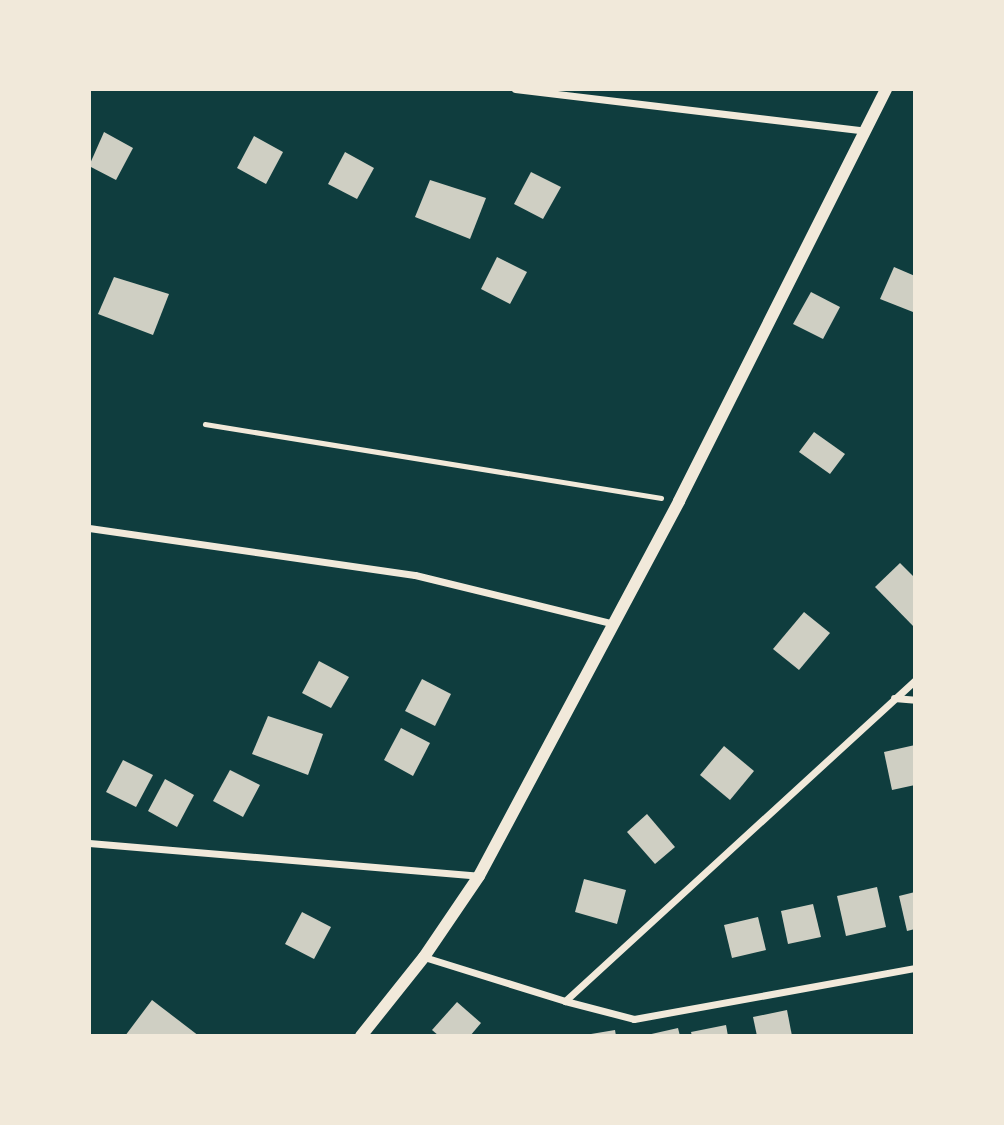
<!DOCTYPE html>
<html>
<head>
<meta charset="utf-8">
<style>
	body { margin:0 }
	#map { position:relative; width:1004px; height:1125px; overflow:hidden; background:#0f3d3e; font-family:"Alegreya Sans",sans-serif }
	div>[style] { position:absolute }
	.building>* { inset:0; background:#cfcfc3 }
	.path>* { height:4.5px; margin:-2.25px; padding:0 2.25px; transform-origin:2.25px; border-radius:2.25px; background:#f1e9da }
	.minor>* { height:7px; margin:-3.5px; padding:0 3.5px; transform-origin:3.5px; border-radius:3.5px; background:#f1e9da }
	.tertiary>* { height:12px; margin:-6px; padding:0 6px; transform-origin:6px; border-radius:6px; background:#f1e9da }
	span { translate:-50% -50%; white-space:nowrap; text-align:center; line-height:1.15; -webkit-text-stroke:5px #f1e9da; paint-order:stroke }
	.frame { position:absolute; inset:0; border:91px solid #f1e9da; pointer-events:none }
</style>
</head>
<body>
<div id="map">
	<div class="building">
		<i style="clip-path:polygon(104px 132px,133px 148px,116px 180px,89px 166px)"></i>
		<i style="clip-path:polygon(254px 136px,283px 152px,266px 184px,237px 168px)"></i>
		<i style="clip-path:polygon(345px 152px,374px 168px,357px 199px,328px 184px)"></i>
		<i style="clip-path:polygon(531px 172px,561px 187px,543px 219px,514px 204px)"></i>
		<i style="clip-path:polygon(430px 180px,486px 198px,470px 239px,415px 217px)"></i>
		<i style="clip-path:polygon(497px 257px,527px 272px,510px 304px,481px 289px)"></i>
		<i style="clip-path:polygon(894px 267px,915px 276px,913px 312px,880px 299px)"></i>
		<i style="clip-path:polygon(114px 277px,169px 294px,153px 335px,98px 314px)"></i>
		<i style="clip-path:polygon(811px 292px,840px 307px,823px 339px,793px 324px)"></i>
		<i style="clip-path:polygon(814px 432px,845px 454px,830px 474px,799px 452px)"></i>
		<i style="clip-path:polygon(900px 563px,915px 578px,915px 628px,875px 587px)"></i>
		<i style="clip-path:polygon(804px 612px,830px 633px,799px 670px,773px 649px)"></i>
		<i style="clip-path:polygon(319px 661px,349px 677px,331px 708px,302px 693px)"></i>
		<i style="clip-path:polygon(422px 679px,451px 694px,435px 726px,405px 711px)"></i>
		<i style="clip-path:polygon(268px 716px,323px 734px,308px 775px,252px 754px)"></i>
		<i style="clip-path:polygon(401px 728px,430px 743px,413px 776px,384px 760px)"></i>
		<i style="clip-path:polygon(915px 745px,915px 785px,892px 790px,884px 752px)"></i>
		<i style="clip-path:polygon(724px 746px,754px 771px,730px 800px,700px 775px)"></i>
		<i style="clip-path:polygon(123px 760px,153px 775px,136px 807px,106px 792px)"></i>
		<i style="clip-path:polygon(230px 770px,260px 785px,243px 817px,213px 801px)"></i>
		<i style="clip-path:polygon(165px 779px,194px 795px,177px 827px,148px 811px)"></i>
		<i style="clip-path:polygon(647px 814px,675px 847px,655px 864px,627px 832px)"></i>
		<i style="clip-path:polygon(584px 879px,626px 890px,617px 924px,575px 912px)"></i>
		<i style="clip-path:polygon(877px 887px,886px 927px,846px 936px,837px 896px)"></i>
		<i style="clip-path:polygon(915px 892px,915px 929px,907px 931px,899px 896px)"></i>
		<i style="clip-path:polygon(813px 904px,821px 937px,788px 944px,781px 911px)"></i>
		<i style="clip-path:polygon(302px 912px,331px 927px,314px 959px,285px 944px)"></i>
		<i style="clip-path:polygon(758px 917px,766px 950px,732px 958px,724px 925px)"></i>
		<i style="clip-path:polygon(152px 1000px,199px 1036px,125px 1036px)"></i>
		<i style="clip-path:polygon(457px 1002px,481px 1023px,470px 1036px,439px 1036px,432px 1030px)"></i>
		<i style="clip-path:polygon(787px 1010px,792px 1036px,757px 1036px,753px 1017px)"></i>
		<i style="clip-path:polygon(726px 1025px,728px 1036px,692px 1036px,691px 1032px)"></i>
		<i style="clip-path:polygon(678px 1028px,680px 1036px,647px 1036px,647px 1035px)"></i>
		<i style="clip-path:polygon(615px 1030px,616px 1036px,591px 1036px,591px 1034px)"></i>
	</div>
	<div class="path">
		<i style="left:205px;top:424px;width:462px;rotate:9.2deg"></i>
	</div>
	<div class="minor">
		<i style="left:515px;top:89px;width:353px;rotate:6.8deg"></i>
		<i style="left:89px;top:528px;width:329px;rotate:8.2deg"></i>
		<i style="left:415px;top:575px;width:205px;rotate:13.8deg"></i>
		<i style="left:894px;top:698px;width:21px;rotate:5deg"></i>
		<i style="left:89px;top:843px;width:391px;rotate:4.8deg"></i>
		<i style="left:424px;top:957px;width:148px;rotate:17.3deg"></i>
		<i style="left:565px;top:1001px;width:475px;rotate:-42.5deg"></i>
		<i style="left:565px;top:1001px;width:71px;rotate:14.6deg"></i>
		<i style="left:634px;top:1019px;width:286px;rotate:-10.3deg"></i>
	</div>
	<div class="tertiary">
		<i style="left:361px;top:1036px;width:101px;rotate:-51.4deg"></i>
		<i style="left:424px;top:957px;width:98px;rotate:-55.8deg"></i>
		<i style="left:479px;top:876px;width:425px;rotate:-61.9deg"></i>
		<i style="left:679px;top:501px;width:461px;rotate:-63.3deg"></i>
	</div>
	<div class="frame"></div>
</div>
</body>
</html>
